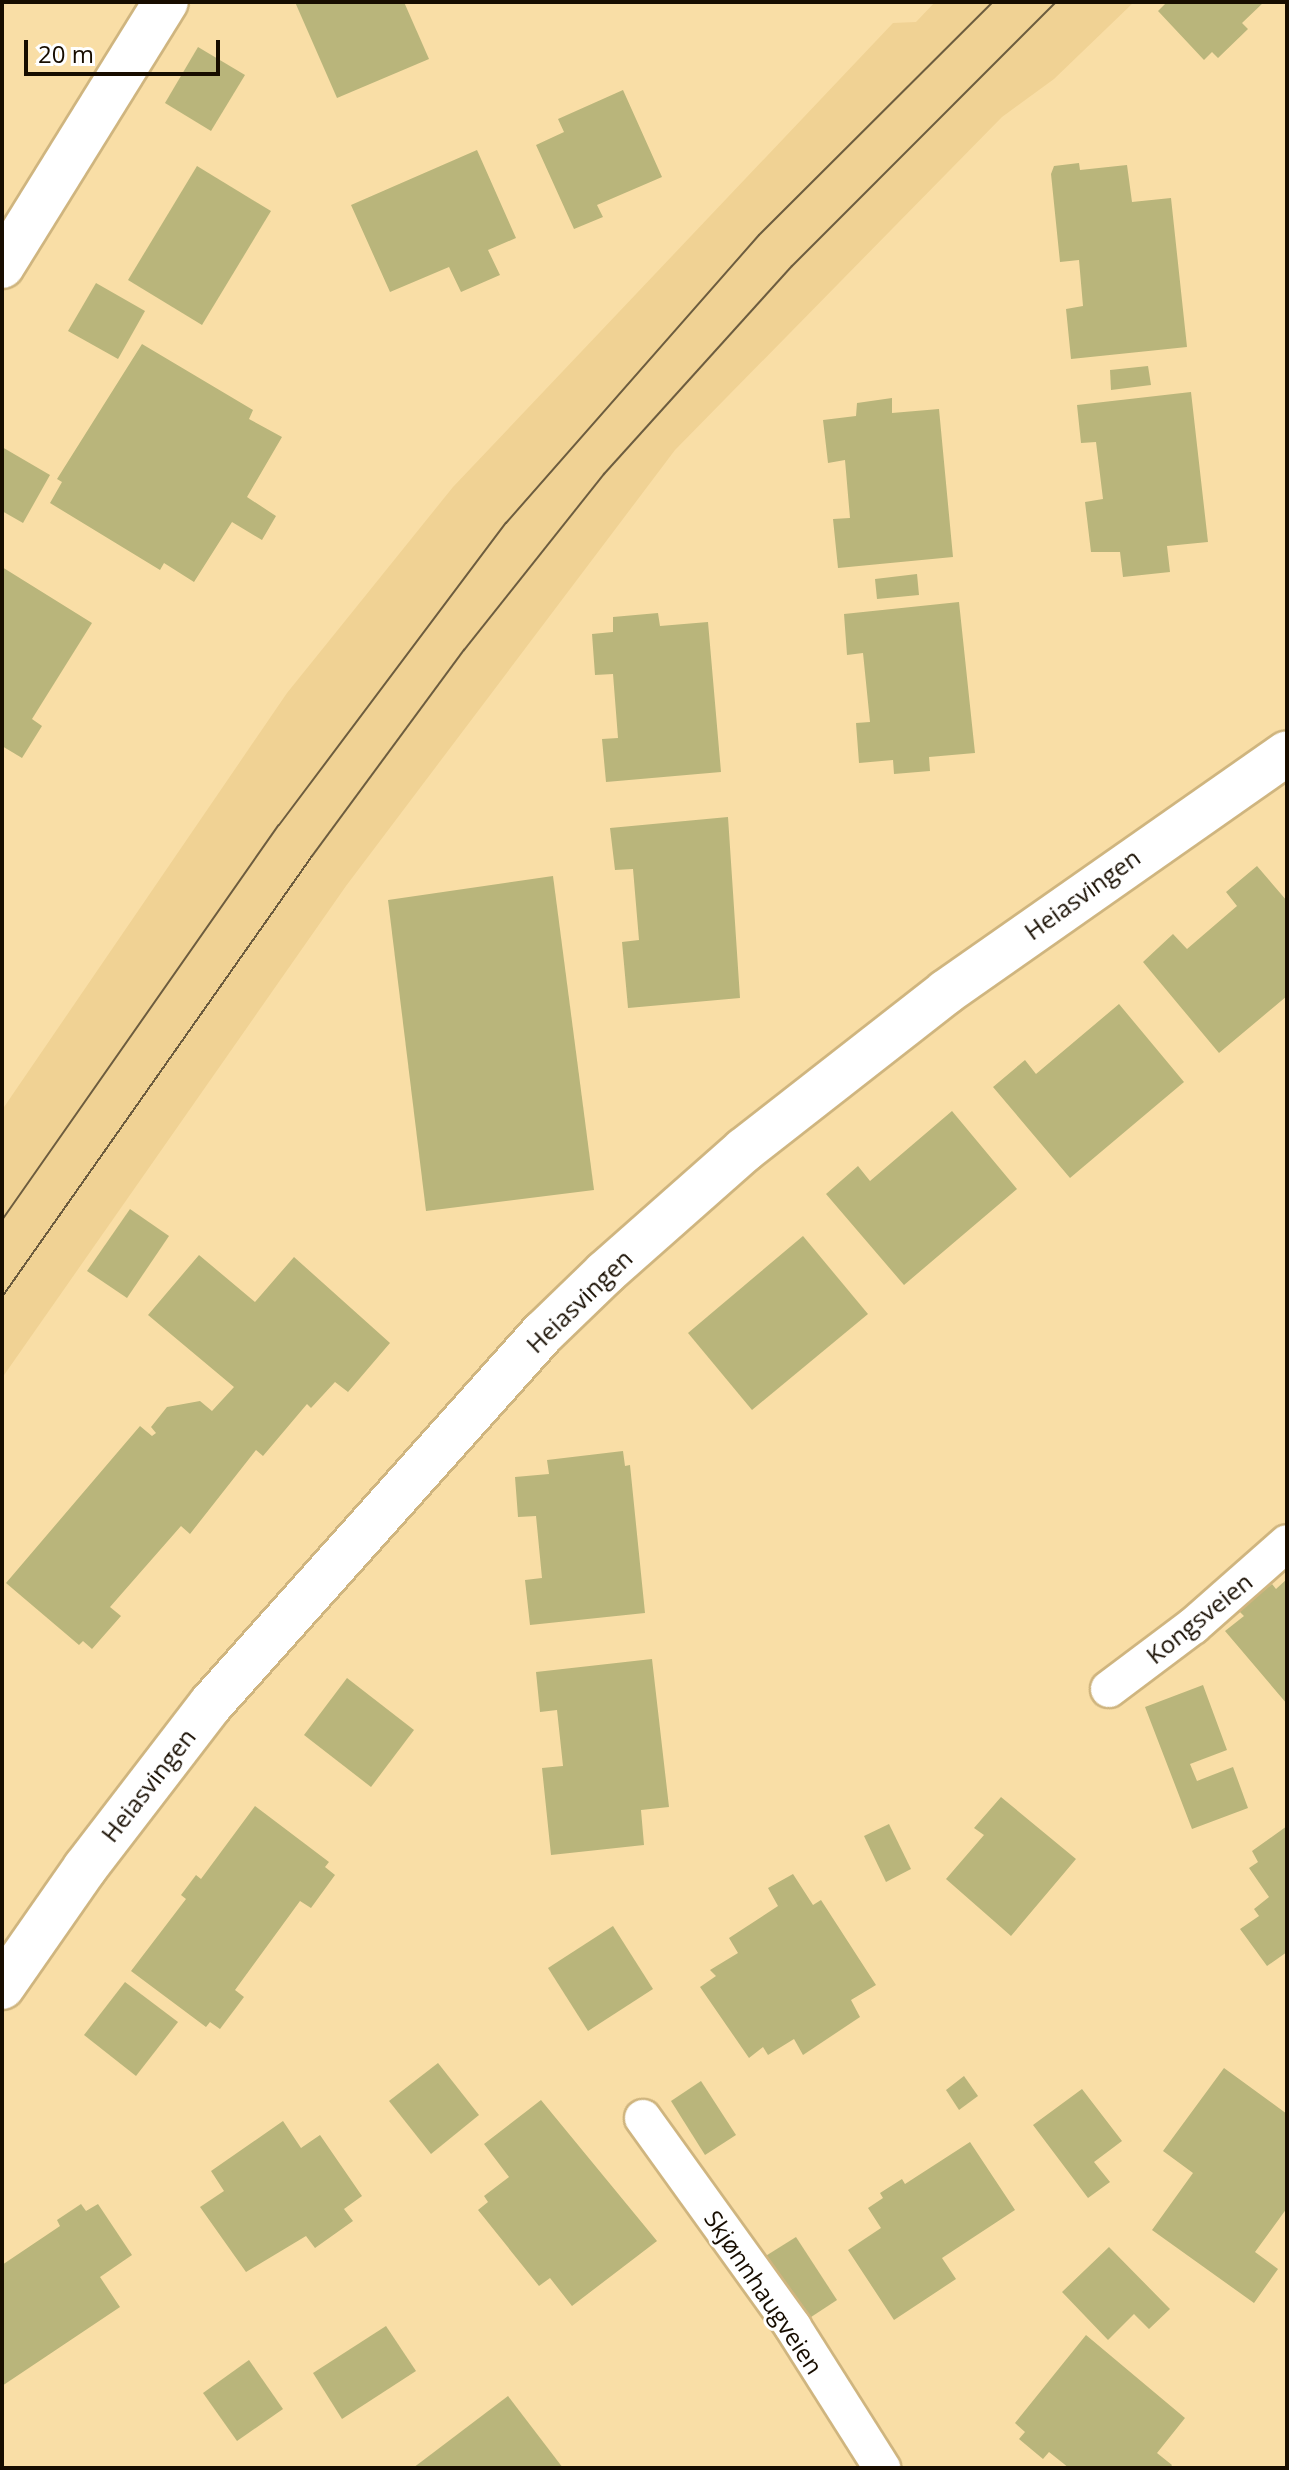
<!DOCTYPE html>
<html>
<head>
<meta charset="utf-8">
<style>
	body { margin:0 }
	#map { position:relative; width:1289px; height:2470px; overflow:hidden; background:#f9dea6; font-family:"Open Sans",sans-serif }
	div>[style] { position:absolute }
	.built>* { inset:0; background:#f0d294 }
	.building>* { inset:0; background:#b9b57b }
	.roads { filter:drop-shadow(2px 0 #cfb57f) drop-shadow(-2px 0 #cfb57f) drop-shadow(0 2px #cfb57f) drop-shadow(0 -2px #cfb57f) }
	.lane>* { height:36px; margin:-18px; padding:0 18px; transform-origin:18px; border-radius:18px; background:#fff }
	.street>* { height:44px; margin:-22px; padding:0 22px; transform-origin:22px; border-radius:22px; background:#fff }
	.tram>* { height:2px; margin:-1px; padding:0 1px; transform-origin:1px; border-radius:1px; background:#6d5d3f }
	span { translate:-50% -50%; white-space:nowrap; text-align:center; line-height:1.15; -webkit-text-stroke:6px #fff; paint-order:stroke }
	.street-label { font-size:24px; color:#170d00 }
	.frame { position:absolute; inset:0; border:4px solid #170d00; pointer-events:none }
	.scale { position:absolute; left:24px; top:40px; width:196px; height:36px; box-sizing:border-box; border:4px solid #170d00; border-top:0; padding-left:10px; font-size:24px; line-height:28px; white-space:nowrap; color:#170d00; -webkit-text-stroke:6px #fff; paint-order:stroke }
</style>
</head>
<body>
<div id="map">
	<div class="built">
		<i style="clip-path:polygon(935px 2px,1134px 2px,1054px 79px,1002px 117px,675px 450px,346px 886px,2px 1378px,2px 1110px,287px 693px,453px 487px,893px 23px,916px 22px)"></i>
	</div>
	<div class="building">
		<i style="clip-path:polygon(295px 2px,404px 2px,429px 59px,337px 98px)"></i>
		<i style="clip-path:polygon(1167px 2px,1264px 2px,1242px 23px,1248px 29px,1218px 58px,1212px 52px,1204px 60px,1158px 11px)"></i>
		<i style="clip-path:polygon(198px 47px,245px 75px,211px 131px,165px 103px)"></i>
		<i style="clip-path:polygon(623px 90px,662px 177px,597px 205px,603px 217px,574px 229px,536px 145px,564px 132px,558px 119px)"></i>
		<i style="clip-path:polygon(477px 150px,516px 238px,488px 250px,500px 275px,461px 292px,449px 267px,390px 292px,351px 205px)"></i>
		<i style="clip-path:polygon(1079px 163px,1080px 170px,1127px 165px,1132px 202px,1171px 198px,1187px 347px,1071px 359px,1066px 309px,1083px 306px,1079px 260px,1060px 262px,1051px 174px,1054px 166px)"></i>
		<i style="clip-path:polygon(197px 166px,271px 211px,202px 325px,128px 280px)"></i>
		<i style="clip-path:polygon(96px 283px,145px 311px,118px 359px,68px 331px)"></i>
		<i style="clip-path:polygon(142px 344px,253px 410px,249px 419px,282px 437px,247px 497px,276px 516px,262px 540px,232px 522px,194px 582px,164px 563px,160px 570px,50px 503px,62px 482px,57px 479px)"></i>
		<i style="clip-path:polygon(1148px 366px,1151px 385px,1111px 390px,1110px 370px)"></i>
		<i style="clip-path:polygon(1191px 392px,1208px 542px,1167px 546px,1170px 572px,1123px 577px,1120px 552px,1091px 552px,1085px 502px,1103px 499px,1096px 442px,1081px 443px,1077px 405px)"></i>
		<i style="clip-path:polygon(892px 398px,892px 413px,939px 409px,953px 557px,838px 568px,833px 519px,850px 518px,845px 460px,828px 463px,823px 420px,856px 416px,857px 403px)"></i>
		<i style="clip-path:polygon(2px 447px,50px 475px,23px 523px,2px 511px)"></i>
		<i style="clip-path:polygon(2px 567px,92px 623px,32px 719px,42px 726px,22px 758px,2px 746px)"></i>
		<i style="clip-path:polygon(917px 574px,919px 595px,877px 599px,875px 579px)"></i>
		<i style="clip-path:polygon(959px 602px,975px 753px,929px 757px,930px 771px,894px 774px,893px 760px,859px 763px,856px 723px,870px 722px,863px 653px,847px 655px,844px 614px)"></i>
		<i style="clip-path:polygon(658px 613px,660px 626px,708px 622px,721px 772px,606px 782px,602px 739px,618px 738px,613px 674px,595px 675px,592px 634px,613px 632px,613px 617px)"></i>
		<i style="clip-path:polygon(728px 817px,740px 998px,628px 1008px,622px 942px,639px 940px,633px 869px,615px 870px,610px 828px)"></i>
		<i style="clip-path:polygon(1257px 866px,1287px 901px,1287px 996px,1219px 1053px,1143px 962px,1173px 934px,1187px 949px,1237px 906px,1226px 892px)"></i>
		<i style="clip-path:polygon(553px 876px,594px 1190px,426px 1211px,388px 900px)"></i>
		<i style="clip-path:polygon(1119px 1004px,1184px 1082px,1070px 1178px,993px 1087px,1025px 1060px,1036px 1074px)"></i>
		<i style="clip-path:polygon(952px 1111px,1017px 1189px,904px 1285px,826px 1194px,858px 1166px,870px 1181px)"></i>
		<i style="clip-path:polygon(130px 1209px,169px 1236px,127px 1298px,87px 1271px)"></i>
		<i style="clip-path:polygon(803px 1236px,868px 1314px,752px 1410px,688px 1333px)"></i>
		<i style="clip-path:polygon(199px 1255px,255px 1302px,294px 1257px,390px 1343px,348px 1392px,335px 1382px,311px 1408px,307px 1404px,263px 1456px,256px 1450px,190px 1534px,181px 1526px,110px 1607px,121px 1616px,92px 1649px,83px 1641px,79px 1645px,6px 1583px,140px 1426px,152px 1436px,156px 1433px,151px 1427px,167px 1407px,200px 1401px,212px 1411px,234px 1387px,148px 1315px)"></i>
		<i style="clip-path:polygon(623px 1451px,625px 1466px,630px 1465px,645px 1613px,530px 1625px,525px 1580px,542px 1578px,536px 1516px,518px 1517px,515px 1477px,549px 1474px,547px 1460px)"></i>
		<i style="clip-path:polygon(1287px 1579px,1287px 1704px,1225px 1631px,1244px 1616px,1239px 1611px,1272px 1584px,1276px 1589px)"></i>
		<i style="clip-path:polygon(652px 1659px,669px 1807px,641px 1810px,644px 1845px,551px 1855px,542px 1768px,563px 1766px,557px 1710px,540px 1712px,536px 1672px)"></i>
		<i style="clip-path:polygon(347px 1678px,414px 1730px,371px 1787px,304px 1735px)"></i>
		<i style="clip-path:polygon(1203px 1685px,1227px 1750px,1190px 1764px,1197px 1781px,1233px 1767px,1248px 1808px,1192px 1829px,1145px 1707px)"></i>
		<i style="clip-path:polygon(1001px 1797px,1076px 1859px,1011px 1936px,946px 1879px,984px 1835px,974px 1828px)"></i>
		<i style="clip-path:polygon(255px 1806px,329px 1862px,325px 1867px,335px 1875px,311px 1908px,300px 1901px,235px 1990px,244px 1997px,220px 2029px,210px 2022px,206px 2027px,131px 1971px,186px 1899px,181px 1895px,196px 1875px,201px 1879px)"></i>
		<i style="clip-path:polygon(889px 1824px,911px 1869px,886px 1882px,864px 1836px)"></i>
		<i style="clip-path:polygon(1287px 1826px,1287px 1952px,1267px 1966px,1240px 1929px,1259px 1916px,1254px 1909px,1269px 1897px,1249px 1868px,1258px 1862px,1252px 1851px)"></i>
		<i style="clip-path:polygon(793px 1874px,813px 1905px,821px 1900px,876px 1985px,851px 2000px,860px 2017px,803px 2055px,794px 2039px,768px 2055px,763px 2047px,749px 2058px,700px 1987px,716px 1976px,710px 1970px,738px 1953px,729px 1938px,778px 1906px,768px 1888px)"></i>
		<i style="clip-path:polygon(613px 1926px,653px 1989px,588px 2031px,548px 1968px)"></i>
		<i style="clip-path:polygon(125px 1982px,178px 2022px,136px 2076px,84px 2035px)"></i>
		<i style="clip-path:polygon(438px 2063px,479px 2115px,431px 2154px,389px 2101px)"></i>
		<i style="clip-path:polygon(1224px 2068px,1287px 2114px,1287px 2208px,1255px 2252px,1278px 2269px,1254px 2303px,1152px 2230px,1193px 2173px,1163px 2151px)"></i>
		<i style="clip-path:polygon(964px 2076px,978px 2096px,959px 2110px,946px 2090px)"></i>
		<i style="clip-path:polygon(701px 2081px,736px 2135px,705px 2155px,671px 2101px)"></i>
		<i style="clip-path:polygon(1082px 2089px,1122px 2141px,1094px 2162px,1110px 2182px,1088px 2198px,1033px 2125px)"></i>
		<i style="clip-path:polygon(541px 2100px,657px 2241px,572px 2306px,550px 2278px,539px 2286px,478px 2210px,488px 2202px,484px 2196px,509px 2177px,484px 2144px)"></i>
		<i style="clip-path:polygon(283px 2121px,301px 2148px,320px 2135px,362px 2196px,344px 2209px,353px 2221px,315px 2248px,306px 2236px,246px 2272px,200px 2207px,224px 2191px,211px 2171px)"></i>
		<i style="clip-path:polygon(970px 2142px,1015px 2210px,942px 2258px,956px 2279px,894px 2320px,848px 2250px,881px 2228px,868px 2208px,883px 2198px,880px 2193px,902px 2179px,905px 2184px)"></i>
		<i style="clip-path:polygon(81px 2204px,86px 2211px,98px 2204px,132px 2255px,100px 2277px,120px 2307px,2px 2386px,2px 2265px,60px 2226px,57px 2220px)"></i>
		<i style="clip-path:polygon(796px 2237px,837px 2300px,805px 2321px,764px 2257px)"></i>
		<i style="clip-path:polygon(1109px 2247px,1170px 2309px,1149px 2329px,1134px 2314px,1108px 2340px,1062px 2292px)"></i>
		<i style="clip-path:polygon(386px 2326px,416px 2371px,342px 2419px,313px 2373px)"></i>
		<i style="clip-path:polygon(1086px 2335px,1185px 2418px,1157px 2453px,1172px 2465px,1170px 2468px,1069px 2468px,1049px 2452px,1043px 2459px,1019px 2439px,1025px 2432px,1015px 2423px)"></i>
		<i style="clip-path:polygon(249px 2360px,283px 2409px,237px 2441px,203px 2393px)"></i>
		<i style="clip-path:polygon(508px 2396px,563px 2468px,413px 2468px)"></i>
	</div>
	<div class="roads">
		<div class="lane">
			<i style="left:1109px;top:1689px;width:105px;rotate:-36.9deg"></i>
			<i style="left:1193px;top:1626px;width:125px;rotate:-41.4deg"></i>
			<i style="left:643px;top:2118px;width:257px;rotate:54.3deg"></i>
			<i style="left:793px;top:2327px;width:167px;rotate:57.7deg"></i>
		</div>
		<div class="street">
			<i style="left:2px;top:266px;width:311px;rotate:-58.2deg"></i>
			<i style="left:2px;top:1987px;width:145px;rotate:-55.1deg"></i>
			<i style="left:85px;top:1868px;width:207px;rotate:-52.5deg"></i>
			<i style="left:211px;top:1704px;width:499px;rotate:-48.2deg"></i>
			<i style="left:544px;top:1332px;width:85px;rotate:-44deg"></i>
			<i style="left:605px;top:1273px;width:186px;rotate:-41.5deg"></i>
			<i style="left:744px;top:1150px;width:256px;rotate:-38deg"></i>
			<i style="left:946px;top:992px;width:416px;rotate:-35deg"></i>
		</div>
	</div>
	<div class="tram">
		<i style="left:2px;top:1220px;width:482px;rotate:-55deg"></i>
		<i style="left:279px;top:825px;width:378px;rotate:-53.1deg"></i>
		<i style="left:506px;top:523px;width:383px;rotate:-48.7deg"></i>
		<i style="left:759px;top:235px;width:330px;rotate:-44.9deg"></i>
		<i style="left:2px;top:1297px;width:539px;rotate:-54.89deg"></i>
		<i style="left:312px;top:856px;width:256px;rotate:-53.6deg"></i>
		<i style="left:464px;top:650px;width:225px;rotate:-51.5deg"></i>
		<i style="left:604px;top:474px;width:280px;rotate:-47.9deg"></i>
		<i style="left:792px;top:266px;width:373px;rotate:-45deg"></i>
	</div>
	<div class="street-label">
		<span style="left:1082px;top:894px;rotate:-36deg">Heiasvingen</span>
		<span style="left:579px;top:1301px;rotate:-44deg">Heiasvingen</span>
		<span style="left:1199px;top:1618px;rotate:-39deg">Kongsveien</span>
		<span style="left:148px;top:1785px;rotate:-52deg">Heiasvingen</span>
		<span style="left:764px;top:2292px;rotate:56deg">Skjønnhaugveien</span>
	</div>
	<div class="frame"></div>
	<div class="scale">20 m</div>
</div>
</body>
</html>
